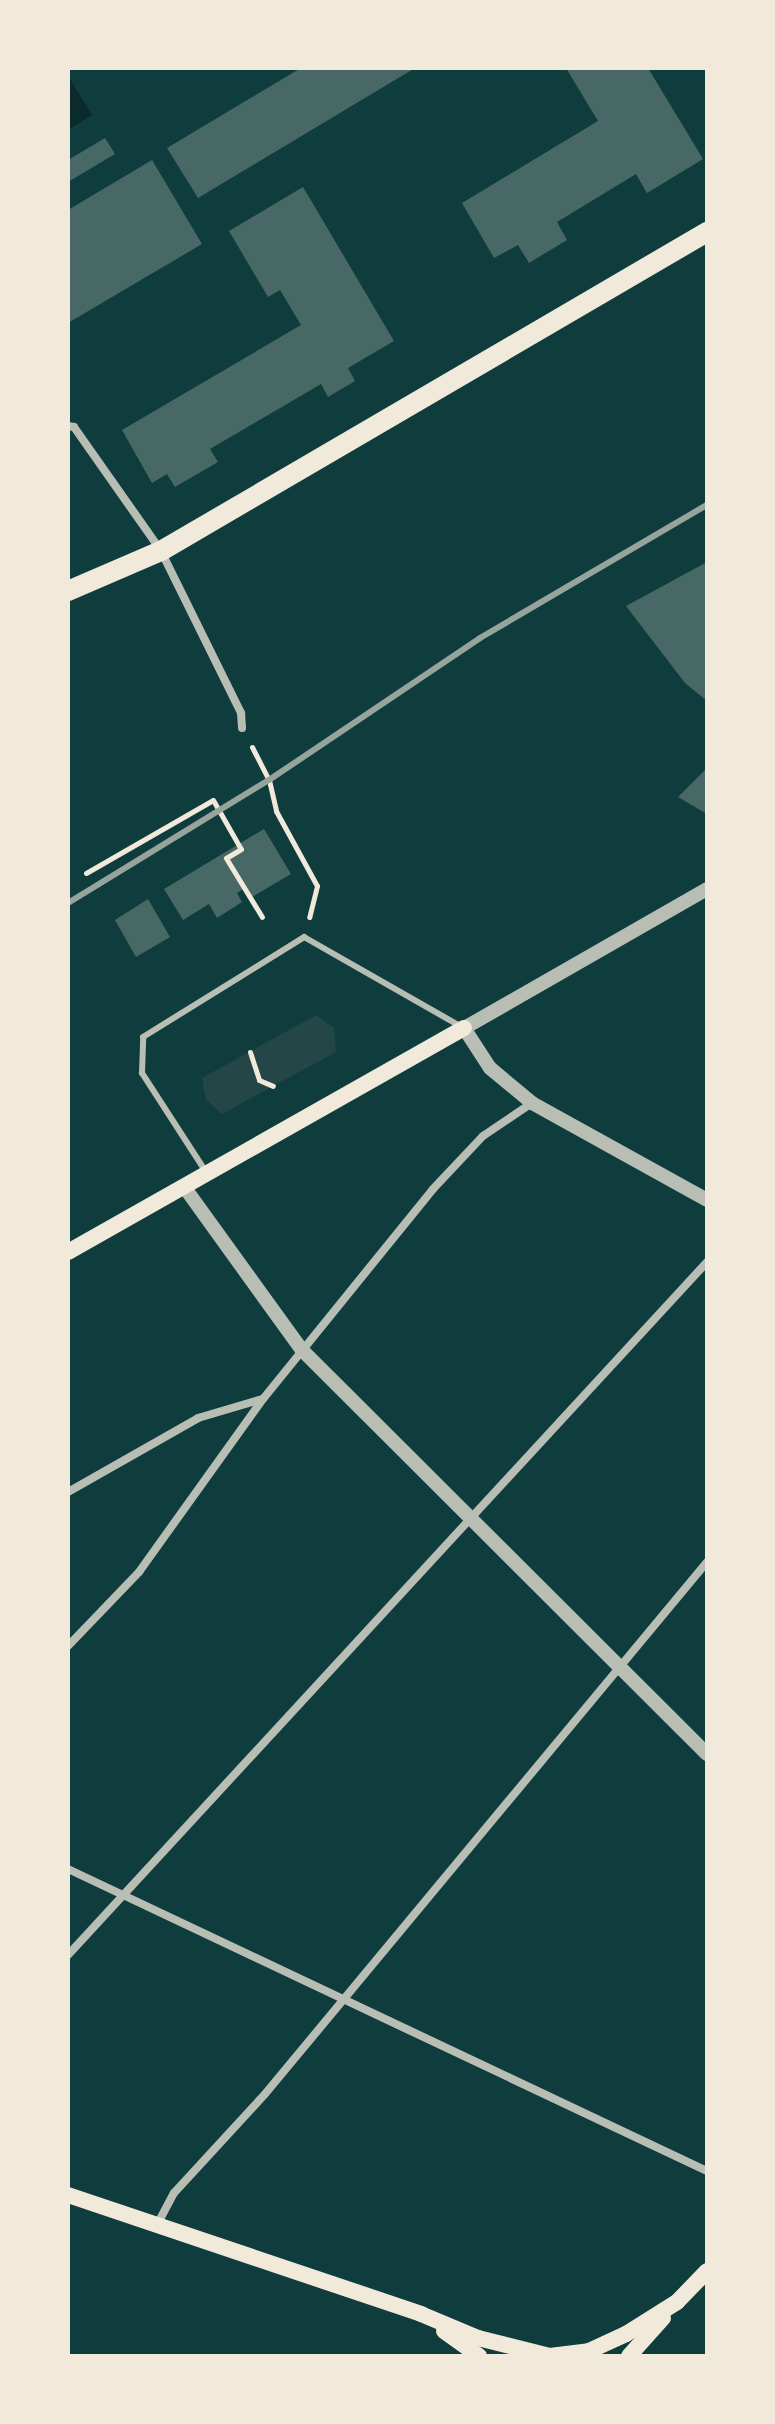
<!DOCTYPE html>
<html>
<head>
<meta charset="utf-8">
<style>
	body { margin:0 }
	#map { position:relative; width:775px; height:2424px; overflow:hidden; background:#0f3d3e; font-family:"Zilla Slab",serif }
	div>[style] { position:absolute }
	.green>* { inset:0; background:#244646 }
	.water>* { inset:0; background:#0a2a2b }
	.building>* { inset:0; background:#486865 }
	.path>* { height:5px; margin:-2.5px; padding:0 2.5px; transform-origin:2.5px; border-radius:2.5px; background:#f1e9da }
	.service>* { height:6px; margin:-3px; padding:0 3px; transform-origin:3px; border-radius:3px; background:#b8beb3 }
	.minor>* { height:8px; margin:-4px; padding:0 4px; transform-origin:4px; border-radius:4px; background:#b8beb3 }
	.tertiary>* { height:14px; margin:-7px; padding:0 7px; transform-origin:7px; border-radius:7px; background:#b8beb3 }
	.secondary>* { height:16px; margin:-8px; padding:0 8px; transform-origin:8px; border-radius:8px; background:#f1e9da }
	.primary>* { height:20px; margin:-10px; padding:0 10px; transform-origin:10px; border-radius:10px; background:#f1e9da }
	.rail>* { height:6px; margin:-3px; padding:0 3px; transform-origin:3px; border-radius:3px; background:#97a49c }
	span { translate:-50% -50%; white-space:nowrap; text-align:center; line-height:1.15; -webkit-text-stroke:6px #f1e9da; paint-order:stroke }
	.frame { position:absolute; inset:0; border:70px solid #f1e9da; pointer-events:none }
</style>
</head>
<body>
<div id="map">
	<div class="green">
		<i style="clip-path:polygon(316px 1015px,334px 1028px,336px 1052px,222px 1114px,206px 1100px,202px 1078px)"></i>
	</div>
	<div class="water">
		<i style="clip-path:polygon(68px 76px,92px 115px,68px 130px)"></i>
	</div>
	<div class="building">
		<i style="clip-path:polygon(301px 68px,415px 68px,198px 198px,167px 148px)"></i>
		<i style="clip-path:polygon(566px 68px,648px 68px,703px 159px,647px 193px,636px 174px,557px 222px,567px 240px,529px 263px,518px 245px,494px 258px,462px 203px,598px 121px)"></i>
		<i style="clip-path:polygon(105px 138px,115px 154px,68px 182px,68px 160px)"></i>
		<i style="clip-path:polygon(152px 160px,202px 244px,68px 323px,68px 210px)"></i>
		<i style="clip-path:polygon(303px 187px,394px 341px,348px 368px,355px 381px,328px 397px,321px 384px,210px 449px,218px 462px,175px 487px,167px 474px,152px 483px,122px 430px,301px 325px,280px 290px,268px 297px,229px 231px)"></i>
		<i style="clip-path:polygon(707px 562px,707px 701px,685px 683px,626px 606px)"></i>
		<i style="clip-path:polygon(707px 768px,707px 814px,678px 797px)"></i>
		<i style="clip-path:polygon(264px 829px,291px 874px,252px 897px,247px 887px,237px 893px,242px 902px,217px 918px,209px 904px,183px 920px,164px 889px)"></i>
		<i style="clip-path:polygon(148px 899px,170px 937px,136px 957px,115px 920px)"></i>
	</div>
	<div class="path">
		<i style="left:252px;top:747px;width:37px;rotate:63deg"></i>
		<i style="left:269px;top:780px;width:32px;rotate:77deg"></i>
		<i style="left:276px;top:811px;width:85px;rotate:61.3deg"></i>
		<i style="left:317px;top:886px;width:32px;rotate:104deg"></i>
		<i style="left:86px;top:873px;width:146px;rotate:-29.9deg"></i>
		<i style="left:213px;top:800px;width:56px;rotate:60.3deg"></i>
		<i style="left:241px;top:849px;width:17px;rotate:149deg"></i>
		<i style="left:226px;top:858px;width:69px;rotate:58.6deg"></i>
		<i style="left:250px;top:1052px;width:29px;rotate:72deg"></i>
		<i style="left:259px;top:1080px;width:15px;rotate:23deg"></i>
	</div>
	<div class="service">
		<i style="left:206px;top:1172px;width:118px;rotate:-122.9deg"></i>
		<i style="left:142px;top:1073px;width:36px;rotate:-88deg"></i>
		<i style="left:143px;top:1037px;width:190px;rotate:-31.8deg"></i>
		<i style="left:304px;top:937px;width:182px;rotate:29.7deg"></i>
	</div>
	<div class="minor">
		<i style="left:68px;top:426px;width:6px;rotate:9deg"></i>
		<i style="left:74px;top:427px;width:151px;rotate:54.9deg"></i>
		<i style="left:161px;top:551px;width:181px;rotate:63.7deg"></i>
		<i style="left:241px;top:713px;width:15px;rotate:86deg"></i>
		<i style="left:68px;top:1492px;width:150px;rotate:-29.6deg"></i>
		<i style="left:198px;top:1418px;width:67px;rotate:-16.5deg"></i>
		<i style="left:68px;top:1646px;width:103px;rotate:-46.2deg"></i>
		<i style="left:139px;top:1572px;width:213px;rotate:-54.4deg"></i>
		<i style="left:263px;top:1399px;width:270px;rotate:-51deg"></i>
		<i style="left:433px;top:1189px;width:73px;rotate:-46.7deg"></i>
		<i style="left:483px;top:1136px;width:59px;rotate:-34deg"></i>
		<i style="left:68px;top:1869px;width:707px;rotate:25.3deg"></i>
		<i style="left:68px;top:1955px;width:943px;rotate:-47.32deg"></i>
		<i style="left:158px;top:2223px;width:34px;rotate:-62deg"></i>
		<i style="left:174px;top:2193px;width:134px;rotate:-47.4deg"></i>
		<i style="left:265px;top:2094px;width:692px;rotate:-50.28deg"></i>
	</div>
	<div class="tertiary">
		<i style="left:707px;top:889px;width:280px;rotate:150.2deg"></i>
		<i style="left:464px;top:1028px;width:48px;rotate:57deg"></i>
		<i style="left:490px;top:1068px;width:55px;rotate:39.8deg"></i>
		<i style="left:532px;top:1103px;width:200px;rotate:29deg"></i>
		<i style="left:185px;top:1188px;width:200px;rotate:54.2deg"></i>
		<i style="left:302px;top:1350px;width:572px;rotate:44.93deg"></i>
	</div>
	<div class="secondary">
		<i style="left:68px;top:1252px;width:455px;rotate:-29.5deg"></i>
		<i style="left:68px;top:2195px;width:373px;rotate:18.6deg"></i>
		<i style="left:421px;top:2314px;width:62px;rotate:22.8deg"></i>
		<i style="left:478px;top:2338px;width:74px;rotate:14deg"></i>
		<i style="left:550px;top:2356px;width:39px;rotate:-7deg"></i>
		<i style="left:589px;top:2351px;width:41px;rotate:-24.7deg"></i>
		<i style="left:626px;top:2334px;width:60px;rotate:-32.1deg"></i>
		<i style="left:677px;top:2302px;width:43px;rotate:-45.9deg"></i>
		<i style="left:444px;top:2331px;width:43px;rotate:35.5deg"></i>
		<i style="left:629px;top:2356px;width:51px;rotate:-48.2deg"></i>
	</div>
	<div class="primary">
		<i style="left:68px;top:591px;width:101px;rotate:-23.3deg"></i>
		<i style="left:161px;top:551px;width:632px;rotate:-30.3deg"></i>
	</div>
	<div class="rail">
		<i style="left:68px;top:903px;width:236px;rotate:-31.5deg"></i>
		<i style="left:269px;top:780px;width:254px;rotate:-33.9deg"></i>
		<i style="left:480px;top:638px;width:263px;rotate:-30.4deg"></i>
	</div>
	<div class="frame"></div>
</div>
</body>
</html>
